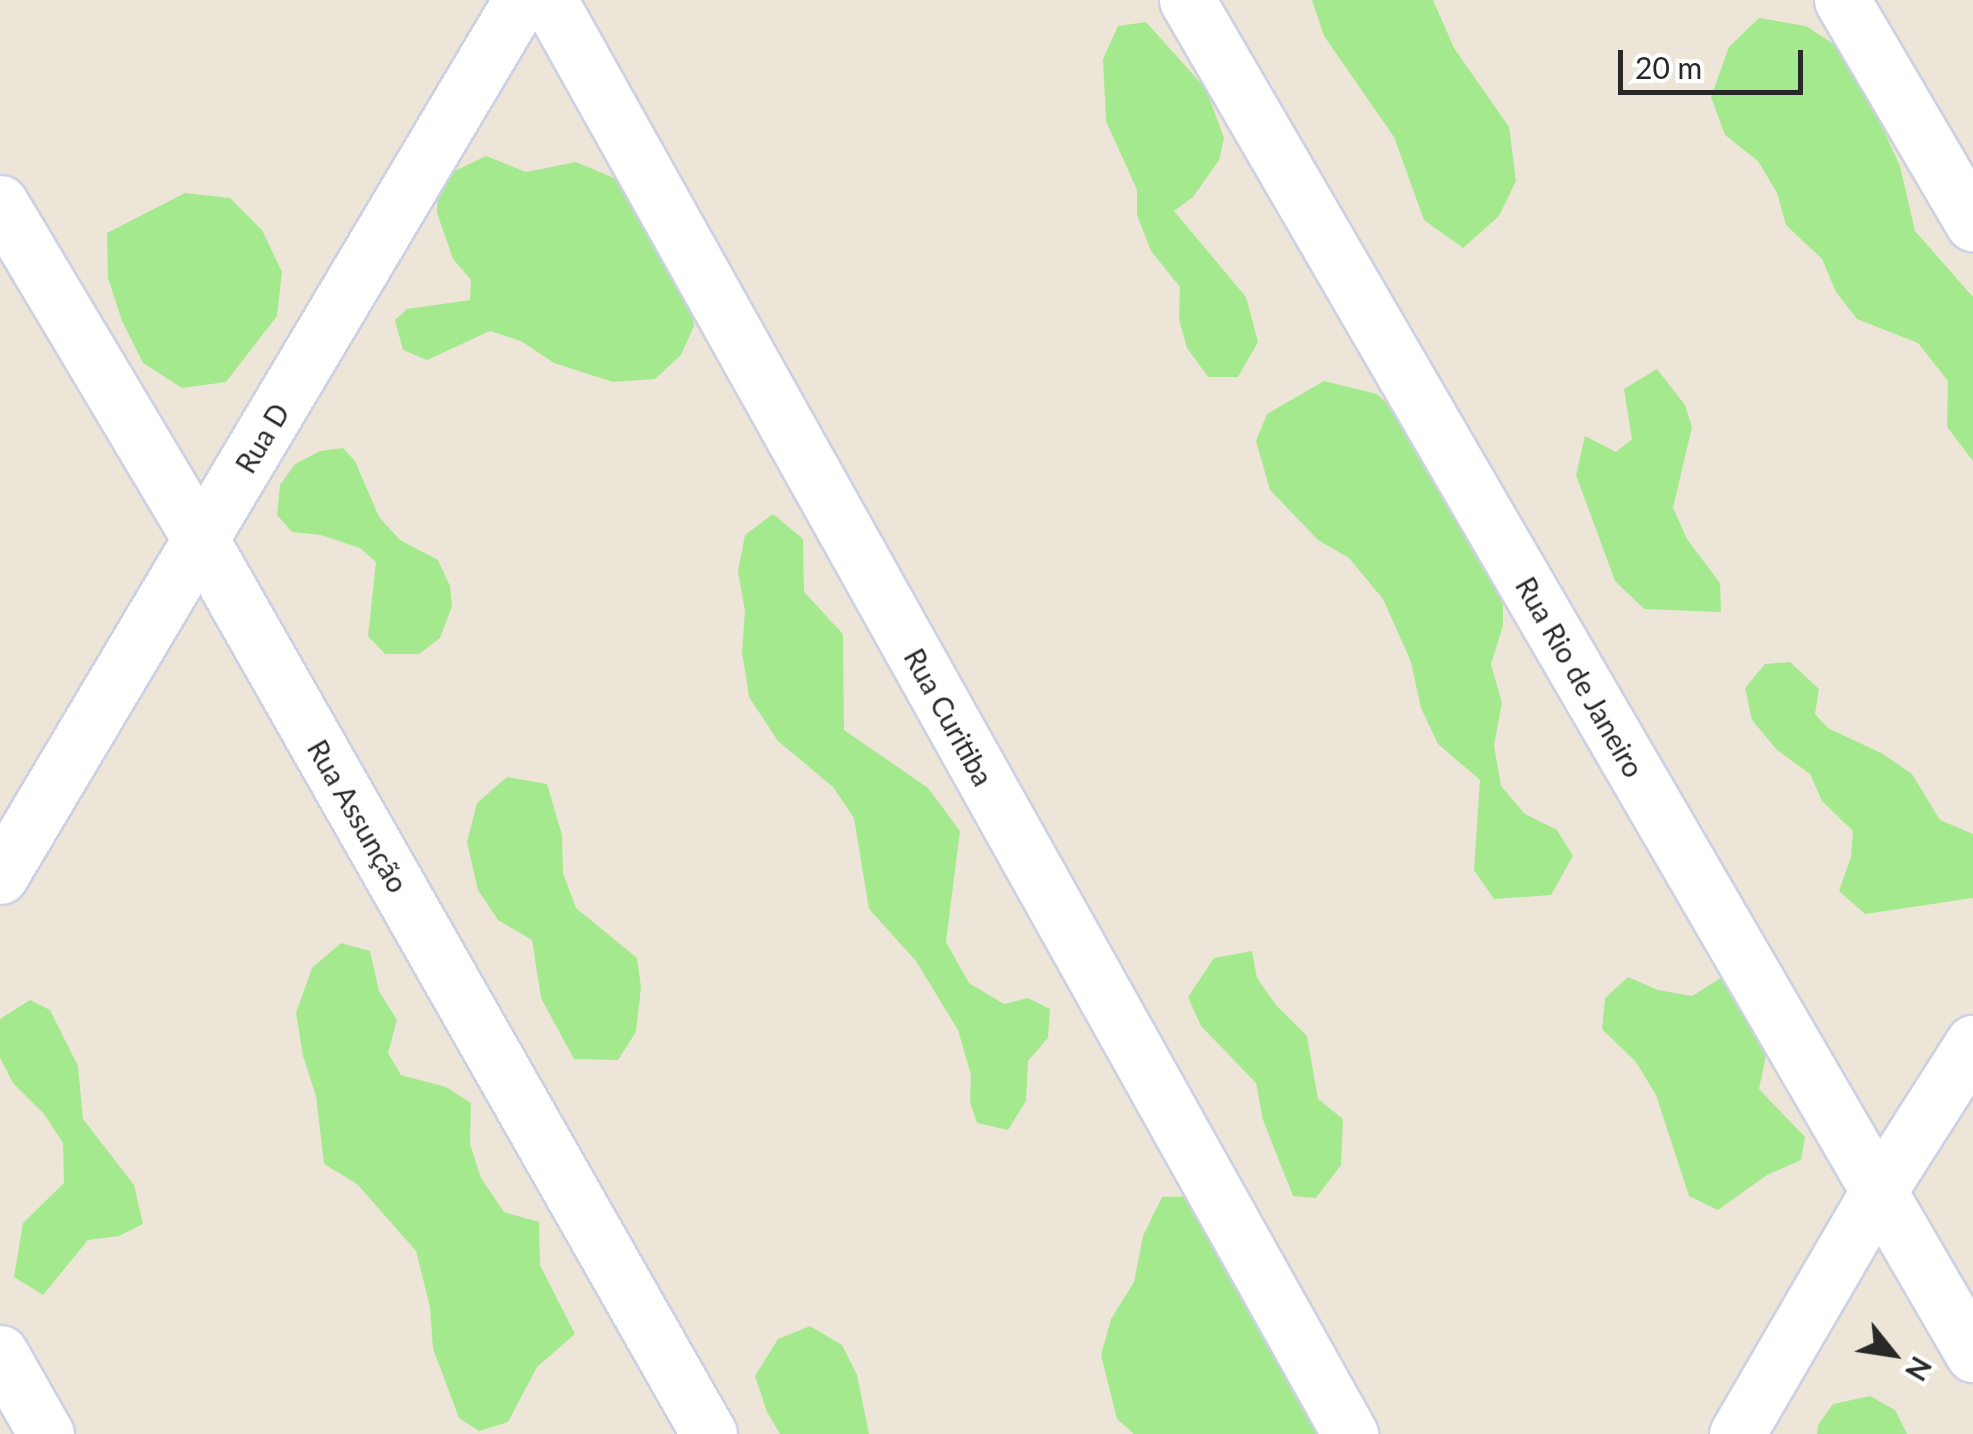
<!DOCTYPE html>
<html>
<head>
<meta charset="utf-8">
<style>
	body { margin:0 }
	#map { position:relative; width:1973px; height:1434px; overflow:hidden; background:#ede6d8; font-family:Lato,sans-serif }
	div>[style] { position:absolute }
	.green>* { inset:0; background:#a5e98f }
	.roads { filter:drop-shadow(2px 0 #ced0e3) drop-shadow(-2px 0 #ced0e3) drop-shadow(0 2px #ced0e3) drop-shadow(0 -2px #ced0e3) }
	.minor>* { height:55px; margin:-27.5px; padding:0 27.5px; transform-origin:27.5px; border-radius:27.5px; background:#fff }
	span { translate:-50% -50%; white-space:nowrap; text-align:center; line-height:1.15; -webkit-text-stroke:8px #fff; paint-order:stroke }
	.street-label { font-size:28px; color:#282828 }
	.north { position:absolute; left:1843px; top:1304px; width:100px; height:100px; -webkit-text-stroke:8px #fff; paint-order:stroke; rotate:120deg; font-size:28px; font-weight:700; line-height:40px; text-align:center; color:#282828 }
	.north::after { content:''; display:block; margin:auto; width:35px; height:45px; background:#282828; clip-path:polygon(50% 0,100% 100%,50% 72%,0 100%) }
	.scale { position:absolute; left:1618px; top:50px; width:185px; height:45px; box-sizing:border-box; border:5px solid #282828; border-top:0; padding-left:12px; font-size:30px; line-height:35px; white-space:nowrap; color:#282828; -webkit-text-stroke:8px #fff; paint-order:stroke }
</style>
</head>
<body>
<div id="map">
	<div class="green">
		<i style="clip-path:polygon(1312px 0,1433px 0,1454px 48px,1509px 127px,1516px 181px,1499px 216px,1463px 248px,1424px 220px,1394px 137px,1324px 36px)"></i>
		<i style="clip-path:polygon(1759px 18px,1806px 26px,1849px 54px,1900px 166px,1915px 231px,1973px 297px,1973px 461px,1947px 427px,1948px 381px,1918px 343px,1857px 319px,1836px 292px,1822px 259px,1786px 225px,1777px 193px,1758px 161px,1725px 135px,1711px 97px,1729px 47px)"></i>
		<i style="clip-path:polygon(1146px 22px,1206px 89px,1224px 138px,1219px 160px,1193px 197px,1174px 211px,1246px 297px,1258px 342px,1238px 377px,1208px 377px,1187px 348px,1179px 319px,1180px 287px,1151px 251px,1137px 215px,1137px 190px,1106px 121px,1103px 59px,1118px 26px)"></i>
		<i style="clip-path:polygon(486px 156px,526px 172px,576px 162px,626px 183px,688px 283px,694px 326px,681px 355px,655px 379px,613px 382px,554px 363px,521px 341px,490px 331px,427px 360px,403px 350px,395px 320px,407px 309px,470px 300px,471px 280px,453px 259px,437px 213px,438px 179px)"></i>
		<i style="clip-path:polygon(185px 193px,230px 198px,262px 230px,282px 272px,277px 316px,226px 382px,182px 388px,143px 363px,122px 321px,108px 278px,107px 233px)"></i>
		<i style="clip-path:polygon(1657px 369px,1685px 405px,1692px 427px,1673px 508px,1687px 539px,1720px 583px,1721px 612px,1644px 609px,1615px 581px,1576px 475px,1585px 436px,1616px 452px,1632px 439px,1624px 389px)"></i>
		<i style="clip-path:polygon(1324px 381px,1377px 394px,1444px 455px,1503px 576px,1503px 626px,1491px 664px,1502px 703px,1494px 745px,1501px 786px,1525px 814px,1557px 830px,1573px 856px,1551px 895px,1494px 899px,1474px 870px,1480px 780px,1438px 744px,1421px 708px,1411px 662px,1383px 599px,1349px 558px,1318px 540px,1270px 490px,1256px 441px,1267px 414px)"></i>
		<i style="clip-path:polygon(343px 448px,355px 461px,379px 517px,400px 540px,438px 560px,450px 586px,452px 606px,440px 638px,419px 654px,385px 654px,368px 636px,376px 562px,360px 548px,321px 535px,292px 532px,277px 515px,280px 485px,295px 464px,320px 451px)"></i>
		<i style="clip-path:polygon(773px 514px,803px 539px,804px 592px,843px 634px,844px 730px,928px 788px,960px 831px,946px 942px,969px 983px,1004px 1004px,1028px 998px,1050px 1009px,1048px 1038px,1028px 1061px,1026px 1101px,1008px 1130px,977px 1123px,970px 1102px,971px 1075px,958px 1030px,916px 961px,869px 909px,854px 818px,833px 787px,778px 741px,749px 697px,742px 652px,745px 611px,738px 571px,745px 535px)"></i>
		<i style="clip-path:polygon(1790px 662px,1819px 689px,1815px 714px,1828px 728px,1883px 754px,1912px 774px,1940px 820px,1973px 834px,1973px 898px,1865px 914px,1839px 891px,1851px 857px,1853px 831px,1822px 801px,1810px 774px,1777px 750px,1752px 720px,1745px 688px,1765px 664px)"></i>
		<i style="clip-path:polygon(507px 777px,547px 784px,562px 835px,563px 873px,576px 908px,637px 958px,641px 987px,636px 1032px,618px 1060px,574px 1059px,541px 998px,532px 940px,498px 920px,478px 890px,467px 842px,477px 803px)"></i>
		<i style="clip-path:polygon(341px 943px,370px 951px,379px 991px,397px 1020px,388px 1053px,401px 1075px,446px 1087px,471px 1103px,470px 1144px,481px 1178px,504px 1212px,539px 1222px,540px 1265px,575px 1334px,537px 1367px,508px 1422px,479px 1431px,459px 1418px,433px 1349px,430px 1307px,416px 1251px,357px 1184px,324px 1164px,316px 1096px,303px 1056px,296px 1013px,312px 968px)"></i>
		<i style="clip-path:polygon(1252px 951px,1257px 978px,1276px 1005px,1307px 1036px,1318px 1099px,1343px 1119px,1341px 1165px,1316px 1198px,1293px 1196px,1263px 1120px,1256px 1083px,1201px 1026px,1188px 997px,1214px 958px)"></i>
		<i style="clip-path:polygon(1727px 974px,1770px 1036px,1759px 1089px,1805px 1137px,1801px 1160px,1767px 1175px,1718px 1210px,1689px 1196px,1656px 1095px,1636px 1062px,1602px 1029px,1605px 998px,1628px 977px,1658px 990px,1692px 996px)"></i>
		<i style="clip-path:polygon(30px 1000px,50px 1010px,78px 1066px,83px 1119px,134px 1185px,143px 1224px,119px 1236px,88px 1240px,43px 1295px,14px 1277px,23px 1223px,64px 1183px,63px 1143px,44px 1114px,13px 1083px,0 1058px,0 1019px)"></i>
		<i style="clip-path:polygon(1198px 1196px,1330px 1434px,1134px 1434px,1117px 1419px,1101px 1355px,1111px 1319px,1134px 1282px,1143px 1236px,1162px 1197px)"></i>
		<i style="clip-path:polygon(810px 1326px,842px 1345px,857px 1375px,869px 1434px,780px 1434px,767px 1412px,755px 1376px,778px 1339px)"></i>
		<i style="clip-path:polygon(1870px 1396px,1895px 1410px,1907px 1434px,1817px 1434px,1818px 1425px,1833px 1404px)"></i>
	</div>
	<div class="roads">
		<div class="minor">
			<i style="left:549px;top:0;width:1643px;rotate:60.81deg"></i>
			<i style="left:1187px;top:0;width:1566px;rotate:59.86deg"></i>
			<i style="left:1842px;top:0;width:259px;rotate:59.6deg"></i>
			<i style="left:0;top:203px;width:392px;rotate:59.2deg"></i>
			<i style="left:201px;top:540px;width:1028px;rotate:60.39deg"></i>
			<i style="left:0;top:876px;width:1019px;rotate:-59.26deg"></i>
			<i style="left:0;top:1353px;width:93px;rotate:60.4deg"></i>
			<i style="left:1737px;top:1434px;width:280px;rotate:-59.8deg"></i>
			<i style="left:1878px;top:1192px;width:177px;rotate:-57.5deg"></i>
		</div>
	</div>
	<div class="street-label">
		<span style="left:262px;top:438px;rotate:-59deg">Rua D</span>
		<span style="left:1580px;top:677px;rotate:60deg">Rua Rio de Janeiro</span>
		<span style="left:949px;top:717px;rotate:61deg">Rua Curitiba</span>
		<span style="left:358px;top:816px;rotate:60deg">Rua Assunção</span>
	</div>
	<div class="north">N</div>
	<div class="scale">20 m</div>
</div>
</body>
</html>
